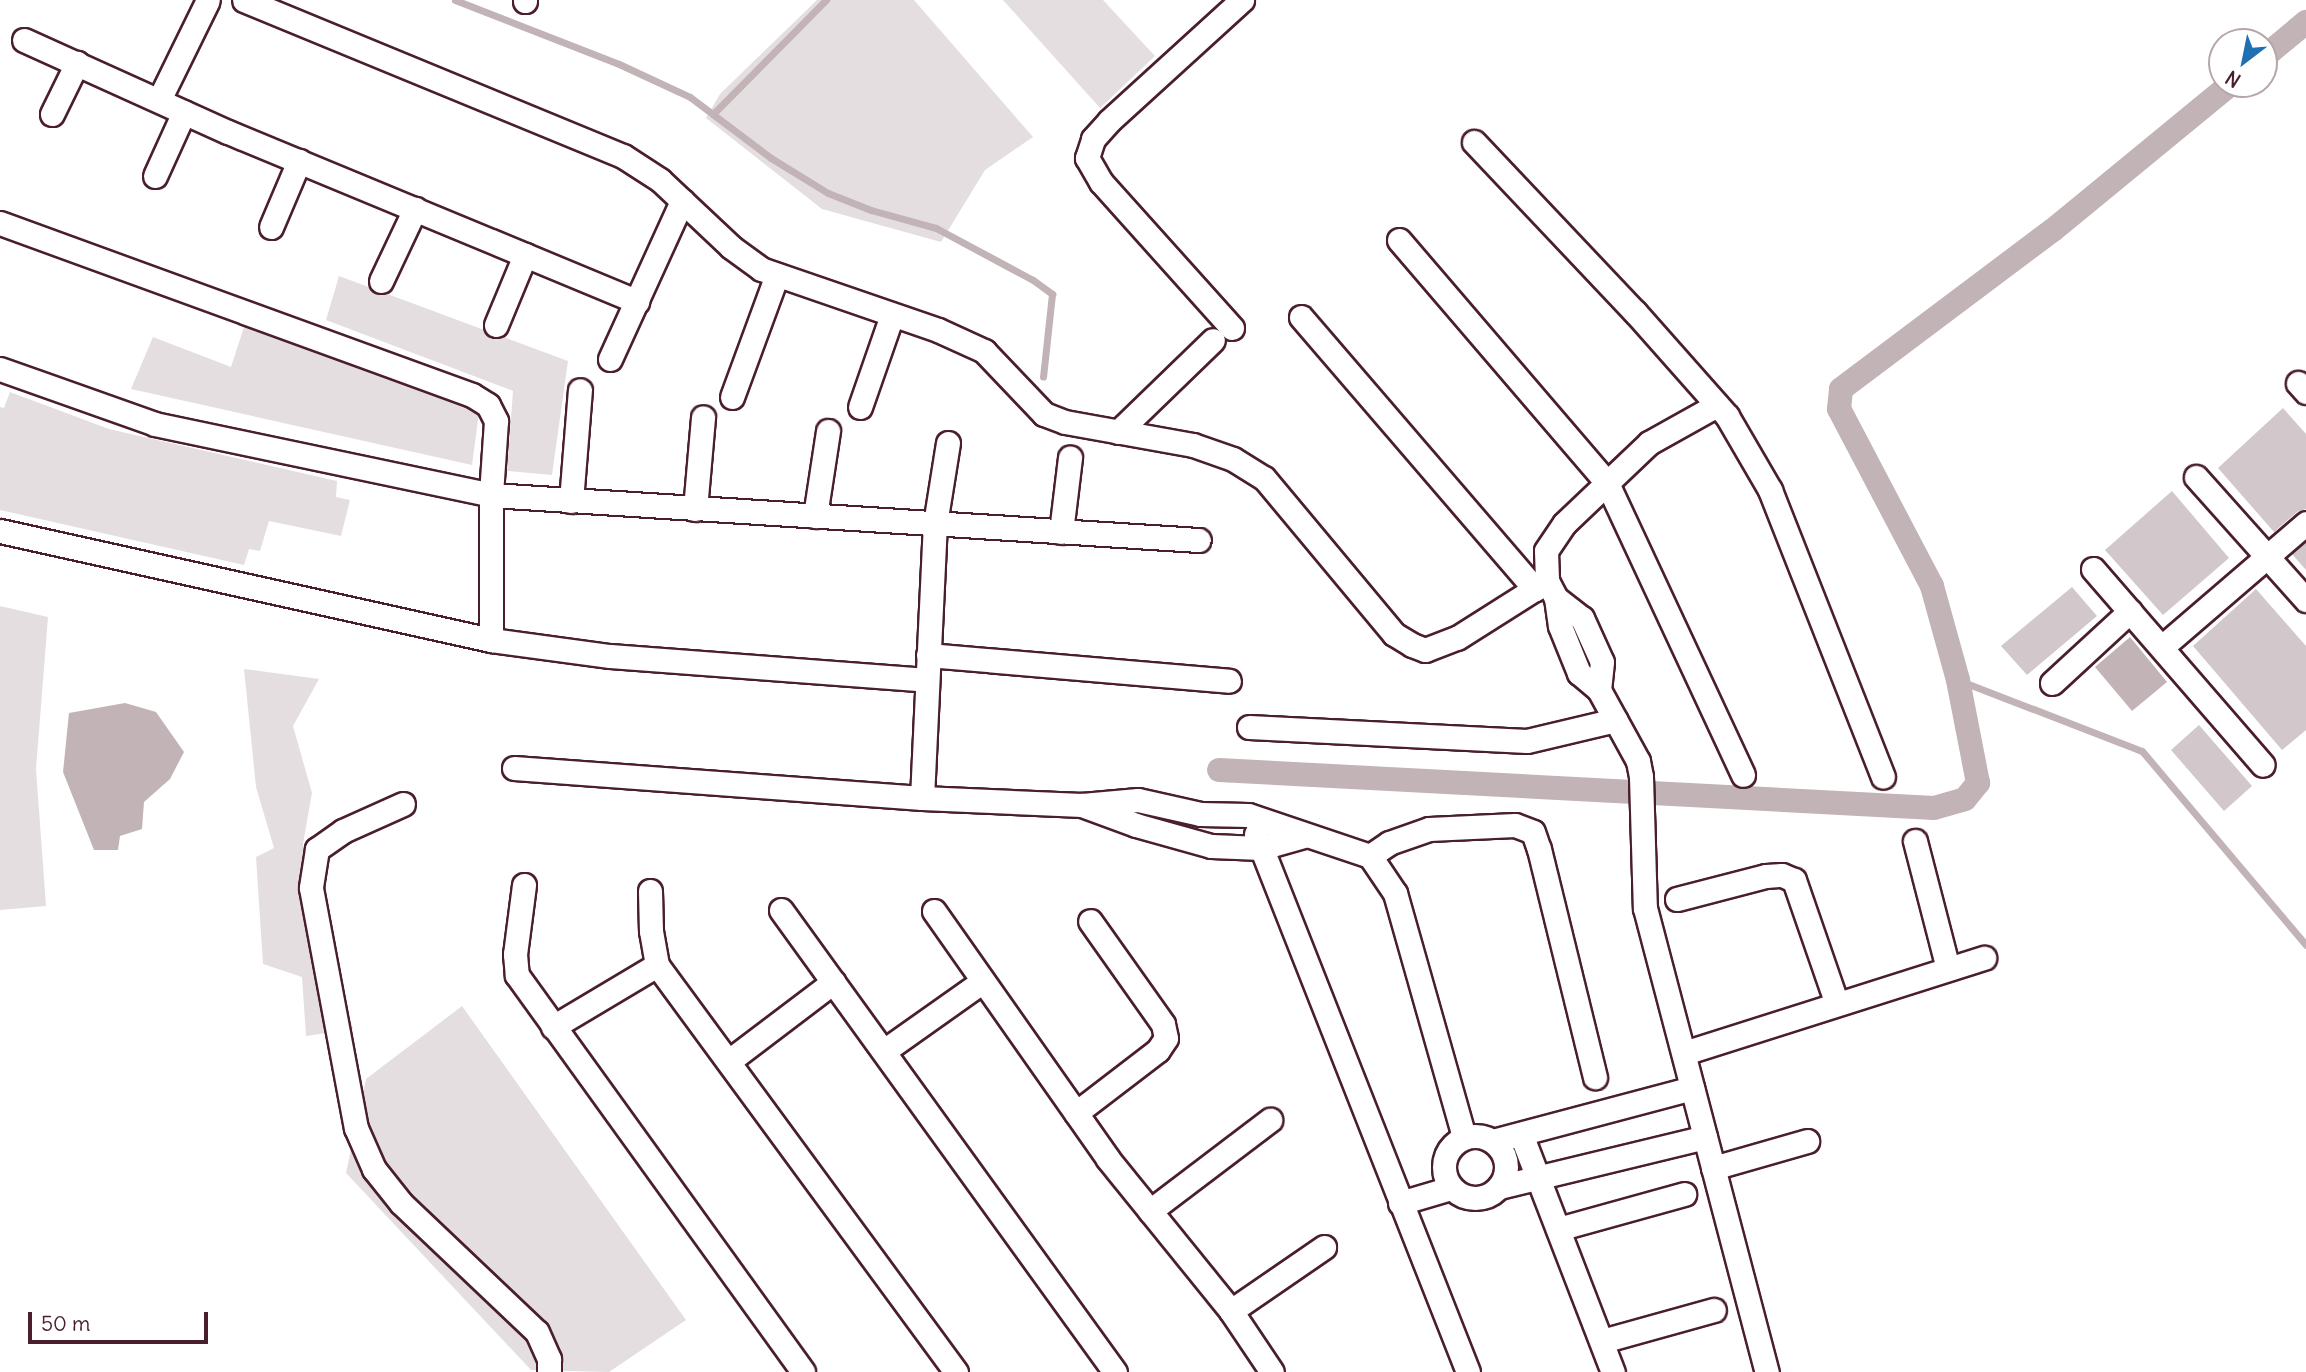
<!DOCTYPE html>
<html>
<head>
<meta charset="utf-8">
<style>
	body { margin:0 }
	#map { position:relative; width:2306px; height:1372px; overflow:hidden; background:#fff; font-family:Delius,sans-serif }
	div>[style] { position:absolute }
	.green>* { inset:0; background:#e5dee0 }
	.water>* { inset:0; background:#c1b3b6 }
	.stream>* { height:7px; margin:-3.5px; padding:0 3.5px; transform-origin:3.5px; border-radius:3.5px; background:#c1b3b6 }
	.canal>* { height:24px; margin:-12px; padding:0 12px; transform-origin:12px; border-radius:12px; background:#c1b3b6 }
	.building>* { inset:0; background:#d2c7cb }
	.roads { filter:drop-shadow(2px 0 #4a1f2b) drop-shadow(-2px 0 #4a1f2b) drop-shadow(0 2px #4a1f2b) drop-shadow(0 -2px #4a1f2b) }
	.street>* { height:23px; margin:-11.5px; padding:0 11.5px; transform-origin:11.5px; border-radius:11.5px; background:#fff }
	.street>.ring { margin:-11.5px; padding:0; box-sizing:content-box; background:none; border:23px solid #fff; border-radius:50% }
	span { translate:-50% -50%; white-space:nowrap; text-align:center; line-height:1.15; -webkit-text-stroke:7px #fff; paint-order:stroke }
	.north { position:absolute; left:2208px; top:28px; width:70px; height:70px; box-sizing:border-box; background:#fff; border:2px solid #b7a5aa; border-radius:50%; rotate:212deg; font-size:19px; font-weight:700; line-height:28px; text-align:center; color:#4a1f2b }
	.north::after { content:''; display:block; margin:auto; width:24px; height:32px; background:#1f6fb2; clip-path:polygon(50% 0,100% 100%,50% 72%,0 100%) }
	.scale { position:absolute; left:28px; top:1312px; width:180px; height:32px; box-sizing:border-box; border:4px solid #4a1f2b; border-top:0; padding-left:9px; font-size:21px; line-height:24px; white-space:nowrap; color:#4a1f2b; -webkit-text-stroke:5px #fff; paint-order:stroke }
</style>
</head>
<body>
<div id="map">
	<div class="green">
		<i style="clip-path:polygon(817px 0,914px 0,1033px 137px,985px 170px,941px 242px,822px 209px,706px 118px,720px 94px)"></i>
		<i style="clip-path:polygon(1003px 0,1103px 0,1155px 56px,1100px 108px)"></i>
		<i style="clip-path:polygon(339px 276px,568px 361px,552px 475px,507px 471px,513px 391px,326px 320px)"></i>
		<i style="clip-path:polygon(244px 327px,479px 412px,472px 465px,131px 389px,153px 337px,231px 367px)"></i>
		<i style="clip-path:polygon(10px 392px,109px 429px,337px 481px,336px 497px,350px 500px,341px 536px,269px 521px,260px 551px,249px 549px,244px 565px,0 510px,0 407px,4px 408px)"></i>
		<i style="clip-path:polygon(0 606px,48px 617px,36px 769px,46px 906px,0 910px)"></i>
		<i style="clip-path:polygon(244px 669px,319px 679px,293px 726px,312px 793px,303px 844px,311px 920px,337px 977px,353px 1029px,306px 1036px,302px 977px,263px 964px,256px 857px,274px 848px,256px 787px)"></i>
		<i style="clip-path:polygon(462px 1006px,686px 1320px,609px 1372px,531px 1370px,346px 1173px,366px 1079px)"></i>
	</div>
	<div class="water">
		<i style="clip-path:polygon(2130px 637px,2167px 682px,2132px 711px,2095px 667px)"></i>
		<i style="clip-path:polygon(125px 703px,156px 712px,184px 752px,170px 779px,144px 802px,142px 829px,120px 836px,118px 850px,94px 850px,63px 772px,69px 713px)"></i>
	</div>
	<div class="stream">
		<i style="left:455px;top:0;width:176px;rotate:21.3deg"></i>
		<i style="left:619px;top:64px;width:78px;rotate:24.9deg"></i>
		<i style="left:690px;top:97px;width:101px;rotate:37deg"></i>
		<i style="left:771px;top:158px;width:67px;rotate:31.6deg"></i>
		<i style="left:828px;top:193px;width:46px;rotate:21.6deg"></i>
		<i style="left:871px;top:210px;width:67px;rotate:15.5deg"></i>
		<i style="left:936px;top:228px;width:110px;rotate:28.2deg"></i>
		<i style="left:1033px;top:280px;width:24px;rotate:36deg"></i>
		<i style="left:1052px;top:294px;width:83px;rotate:96.2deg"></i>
		<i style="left:713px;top:114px;width:161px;rotate:-45.3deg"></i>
		<i style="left:1958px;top:680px;width:197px;rotate:21.1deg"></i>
		<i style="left:2142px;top:751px;width:254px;rotate:49.8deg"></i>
	</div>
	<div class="canal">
		<i style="left:2264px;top:57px;width:55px;rotate:-39.8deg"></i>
		<i style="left:1219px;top:770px;width:716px;rotate:3.04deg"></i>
		<i style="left:1934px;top:808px;width:32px;rotate:-16deg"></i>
		<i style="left:1965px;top:799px;width:21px;rotate:-51deg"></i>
		<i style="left:1978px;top:783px;width:105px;rotate:-101deg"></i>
		<i style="left:1958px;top:680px;width:98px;rotate:-105.5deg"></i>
		<i style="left:1932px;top:586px;width:200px;rotate:-117.7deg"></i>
		<i style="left:1839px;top:409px;width:20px;rotate:-84deg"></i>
		<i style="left:1841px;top:389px;width:265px;rotate:-36.9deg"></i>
		<i style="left:2053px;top:230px;width:230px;rotate:-39.4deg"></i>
	</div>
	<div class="building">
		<i style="clip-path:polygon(2283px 408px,2306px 434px,2306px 509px,2297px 512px,2274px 532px,2218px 468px)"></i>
		<i style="clip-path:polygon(2172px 491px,2229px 558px,2163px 615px,2105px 550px)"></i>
		<i style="clip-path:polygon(2306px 541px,2306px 570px,2292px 554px)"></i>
		<i style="clip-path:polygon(2072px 587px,2097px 616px,2027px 675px,2001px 646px)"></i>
		<i style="clip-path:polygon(2256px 589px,2306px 646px,2306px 730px,2282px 750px,2193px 646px)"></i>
		<i style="clip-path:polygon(2199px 725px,2252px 786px,2224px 811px,2171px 750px)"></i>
	</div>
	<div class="roads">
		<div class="street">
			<i style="left:244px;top:0;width:410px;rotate:22.4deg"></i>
			<i style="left:623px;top:156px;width:44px;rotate:33deg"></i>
			<i style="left:660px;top:180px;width:98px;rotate:43.3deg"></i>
			<i style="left:731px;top:247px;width:37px;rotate:36deg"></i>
			<i style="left:761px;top:269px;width:187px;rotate:19deg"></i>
			<i style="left:938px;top:330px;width:51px;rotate:24.5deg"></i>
			<i style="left:984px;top:351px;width:87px;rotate:46.4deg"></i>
			<i style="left:1044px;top:414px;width:22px;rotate:21deg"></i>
			<i style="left:1065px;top:422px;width:130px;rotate:10.2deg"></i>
			<i style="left:1193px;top:445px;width:42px;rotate:19.3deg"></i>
			<i style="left:1233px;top:459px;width:36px;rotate:32deg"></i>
			<i style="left:1264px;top:478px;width:203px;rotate:50.2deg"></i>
			<i style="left:1394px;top:634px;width:21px;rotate:31deg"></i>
			<i style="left:1412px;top:645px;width:14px;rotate:21deg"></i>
			<i style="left:1425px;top:650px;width:34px;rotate:-21deg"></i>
			<i style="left:1457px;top:638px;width:107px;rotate:-32.3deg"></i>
			<i style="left:525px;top:1px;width:1px;rotate:-90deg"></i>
			<i style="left:24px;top:40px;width:224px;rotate:24.3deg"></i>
			<i style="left:228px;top:132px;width:443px;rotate:22.5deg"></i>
			<i style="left:159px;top:100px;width:111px;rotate:-63.9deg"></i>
			<i style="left:52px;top:114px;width:57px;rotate:-63.9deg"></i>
			<i style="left:1474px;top:142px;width:234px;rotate:46.6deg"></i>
			<i style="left:1635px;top:312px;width:139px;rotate:48.5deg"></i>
			<i style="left:1727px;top:416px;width:86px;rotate:59.8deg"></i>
			<i style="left:1770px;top:490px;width:308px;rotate:68.5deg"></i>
			<i style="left:155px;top:176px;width:70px;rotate:-65.6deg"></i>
			<i style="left:0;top:223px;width:502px;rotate:20.02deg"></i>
			<i style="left:472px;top:395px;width:19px;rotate:32deg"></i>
			<i style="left:488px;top:405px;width:18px;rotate:63deg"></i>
			<i style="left:496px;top:421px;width:74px;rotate:93.9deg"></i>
			<i style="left:491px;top:495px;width:145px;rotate:90deg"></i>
			<i style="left:271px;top:227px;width:72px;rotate:-67deg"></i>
			<i style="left:1399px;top:240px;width:320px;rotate:49.4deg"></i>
			<i style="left:1607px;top:483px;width:322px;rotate:65deg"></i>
			<i style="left:381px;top:281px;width:80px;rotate:-64.7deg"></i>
			<i style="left:1301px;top:317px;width:359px;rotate:49.3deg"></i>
			<i style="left:496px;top:325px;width:76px;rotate:-67.5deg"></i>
			<i style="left:1232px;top:328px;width:196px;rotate:-131.9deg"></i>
			<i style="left:1101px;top:182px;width:28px;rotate:-120deg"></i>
			<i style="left:1087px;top:158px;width:20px;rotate:-72deg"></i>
			<i style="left:1093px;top:139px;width:24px;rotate:-48deg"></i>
			<i style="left:1109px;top:121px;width:180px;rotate:-42.3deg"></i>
			<i style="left:610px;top:359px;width:174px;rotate:-65.5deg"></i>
			<i style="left:0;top:369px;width:164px;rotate:19.5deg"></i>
			<i style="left:155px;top:424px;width:343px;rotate:11.9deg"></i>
			<i style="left:491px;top:495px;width:709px;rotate:3.64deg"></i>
			<i style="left:2298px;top:383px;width:12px;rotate:48deg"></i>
			<i style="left:732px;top:397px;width:130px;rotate:-69.8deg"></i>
			<i style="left:1717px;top:405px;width:78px;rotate:150.8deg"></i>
			<i style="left:1649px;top:443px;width:117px;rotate:136.4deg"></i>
			<i style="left:1564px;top:524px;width:32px;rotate:124deg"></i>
			<i style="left:1546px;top:551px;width:30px;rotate:88deg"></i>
			<i style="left:1547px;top:581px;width:19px;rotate:62deg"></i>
			<i style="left:1556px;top:598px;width:28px;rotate:82deg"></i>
			<i style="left:1560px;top:626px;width:51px;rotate:68deg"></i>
			<i style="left:1579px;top:673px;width:26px;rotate:40deg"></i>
			<i style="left:1599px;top:690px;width:81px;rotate:61.2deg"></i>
			<i style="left:1638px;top:761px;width:16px;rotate:79deg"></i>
			<i style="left:1641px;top:777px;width:131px;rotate:88.3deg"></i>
			<i style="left:1645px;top:908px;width:480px;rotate:75.3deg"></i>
			<i style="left:860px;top:407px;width:97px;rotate:-70.8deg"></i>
			<i style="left:1118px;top:432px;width:132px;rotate:-44.1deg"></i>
			<i style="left:2196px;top:477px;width:165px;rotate:48.2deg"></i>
			<i style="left:571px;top:501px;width:111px;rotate:-85.4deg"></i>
			<i style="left:695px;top:509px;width:92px;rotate:-85deg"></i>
			<i style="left:815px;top:516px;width:86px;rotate:-81.3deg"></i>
			<i style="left:0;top:531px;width:503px;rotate:12.52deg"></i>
			<i style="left:491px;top:640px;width:120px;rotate:7.7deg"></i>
			<i style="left:610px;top:656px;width:318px;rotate:4.3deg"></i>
			<i style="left:1061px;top:532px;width:75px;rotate:-83.1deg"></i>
			<i style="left:2093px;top:569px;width:259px;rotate:49.1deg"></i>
			<i style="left:1556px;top:598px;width:33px;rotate:38deg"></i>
			<i style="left:1582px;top:618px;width:48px;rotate:65.6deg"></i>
			<i style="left:1602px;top:662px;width:28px;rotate:96deg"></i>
			<i style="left:2162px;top:647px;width:190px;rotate:-40.7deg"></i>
			<i style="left:928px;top:655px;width:302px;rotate:4.9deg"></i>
			<i style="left:2052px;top:683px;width:106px;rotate:-42.7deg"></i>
			<i style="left:1249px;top:727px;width:278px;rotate:2.9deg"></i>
			<i style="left:1527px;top:741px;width:91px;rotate:-13.3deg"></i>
			<i style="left:514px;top:768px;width:409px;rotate:4.2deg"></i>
			<i style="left:922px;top:798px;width:160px;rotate:2.5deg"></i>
			<i style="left:922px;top:798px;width:274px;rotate:-87.3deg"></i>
			<i style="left:935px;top:524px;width:82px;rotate:-80.9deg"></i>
			<i style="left:403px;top:804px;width:66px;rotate:155.8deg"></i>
			<i style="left:343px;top:831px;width:32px;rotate:145deg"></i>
			<i style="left:317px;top:849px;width:39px;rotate:99deg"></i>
			<i style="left:311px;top:888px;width:244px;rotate:79.4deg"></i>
			<i style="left:356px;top:1128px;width:45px;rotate:66.3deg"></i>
			<i style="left:374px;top:1169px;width:43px;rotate:51.5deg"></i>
			<i style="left:401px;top:1203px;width:187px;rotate:43.5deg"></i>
			<i style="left:537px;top:1332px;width:30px;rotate:66deg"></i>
			<i style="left:549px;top:1359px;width:13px;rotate:90deg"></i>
			<i style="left:1256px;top:834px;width:578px;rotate:68.49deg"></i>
			<i style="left:1304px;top:836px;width:45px;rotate:164.4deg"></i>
			<i style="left:1261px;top:848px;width:50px;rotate:-177.7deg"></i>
			<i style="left:1211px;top:846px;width:78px;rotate:-164.4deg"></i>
			<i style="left:1136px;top:825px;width:58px;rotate:-159.7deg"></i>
			<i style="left:1082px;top:805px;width:56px;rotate:-5.1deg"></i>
			<i style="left:1138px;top:800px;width:64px;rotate:12.7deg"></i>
			<i style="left:1200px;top:814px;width:48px;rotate:1.2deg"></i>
			<i style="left:1248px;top:815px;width:129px;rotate:18.6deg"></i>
			<i style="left:1370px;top:856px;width:45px;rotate:56deg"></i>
			<i style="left:1395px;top:893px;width:254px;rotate:74.2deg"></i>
			<i style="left:1915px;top:841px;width:132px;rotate:75.5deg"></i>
			<i style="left:1370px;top:856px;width:23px;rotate:-34deg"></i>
			<i style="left:1389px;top:843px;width:42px;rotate:-19.3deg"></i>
			<i style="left:1429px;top:829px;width:86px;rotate:-2.7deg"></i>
			<i style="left:1515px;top:825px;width:19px;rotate:21deg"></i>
			<i style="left:1533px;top:832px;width:18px;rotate:71deg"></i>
			<i style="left:1539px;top:849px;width:235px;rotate:76.2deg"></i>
			<i style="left:524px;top:885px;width:70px;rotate:97.4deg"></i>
			<i style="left:515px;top:954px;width:21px;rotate:85deg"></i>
			<i style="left:517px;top:975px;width:489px;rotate:54.2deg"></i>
			<i style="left:650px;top:891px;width:40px;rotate:88.6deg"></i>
			<i style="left:651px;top:931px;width:35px;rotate:80deg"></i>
			<i style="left:657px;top:965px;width:505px;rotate:53.7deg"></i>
			<i style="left:1677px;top:899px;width:92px;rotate:-14.5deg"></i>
			<i style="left:1766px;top:876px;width:16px;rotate:-4deg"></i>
			<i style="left:1782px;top:875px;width:13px;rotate:23deg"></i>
			<i style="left:1794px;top:880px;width:131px;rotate:70.9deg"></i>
			<i style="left:781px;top:910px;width:570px;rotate:54.14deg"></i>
			<i style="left:934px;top:911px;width:303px;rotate:54.9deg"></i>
			<i style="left:1108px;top:1159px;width:196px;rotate:51deg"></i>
			<i style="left:1231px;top:1311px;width:73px;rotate:56.1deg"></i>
			<i style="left:553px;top:1027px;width:121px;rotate:-30.8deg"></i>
			<i style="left:884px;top:1051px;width:121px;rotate:-35.3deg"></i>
			<i style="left:1684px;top:1053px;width:315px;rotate:-17.6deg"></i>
			<i style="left:729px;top:1061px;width:131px;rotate:-37.2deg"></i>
			<i style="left:1076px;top:1113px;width:103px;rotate:-37.5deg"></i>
			<i style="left:1158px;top:1050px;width:14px;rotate:-56deg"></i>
			<i style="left:1166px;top:1038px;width:14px;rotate:-102deg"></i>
			<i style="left:1163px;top:1024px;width:126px;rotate:-125.3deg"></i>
			<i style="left:1521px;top:1134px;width:255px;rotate:68.9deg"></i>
			<i class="ring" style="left:1444px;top:1136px;width:39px;height:39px"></i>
			<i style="left:1493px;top:1141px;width:206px;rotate:-14.9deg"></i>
			<i style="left:1713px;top:1168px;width:98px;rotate:-16deg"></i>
			<i style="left:1499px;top:1187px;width:212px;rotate:-13.6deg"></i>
			<i style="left:1400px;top:1203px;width:53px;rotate:-16.4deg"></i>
			<i style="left:1150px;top:1211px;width:151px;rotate:-37.2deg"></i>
			<i style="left:1558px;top:1229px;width:131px;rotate:-15.5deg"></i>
			<i style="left:1231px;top:1311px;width:113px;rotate:-34.5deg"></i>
			<i style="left:1602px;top:1341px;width:116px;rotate:-15.5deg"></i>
		</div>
	</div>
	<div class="north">N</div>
	<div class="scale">50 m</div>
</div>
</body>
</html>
